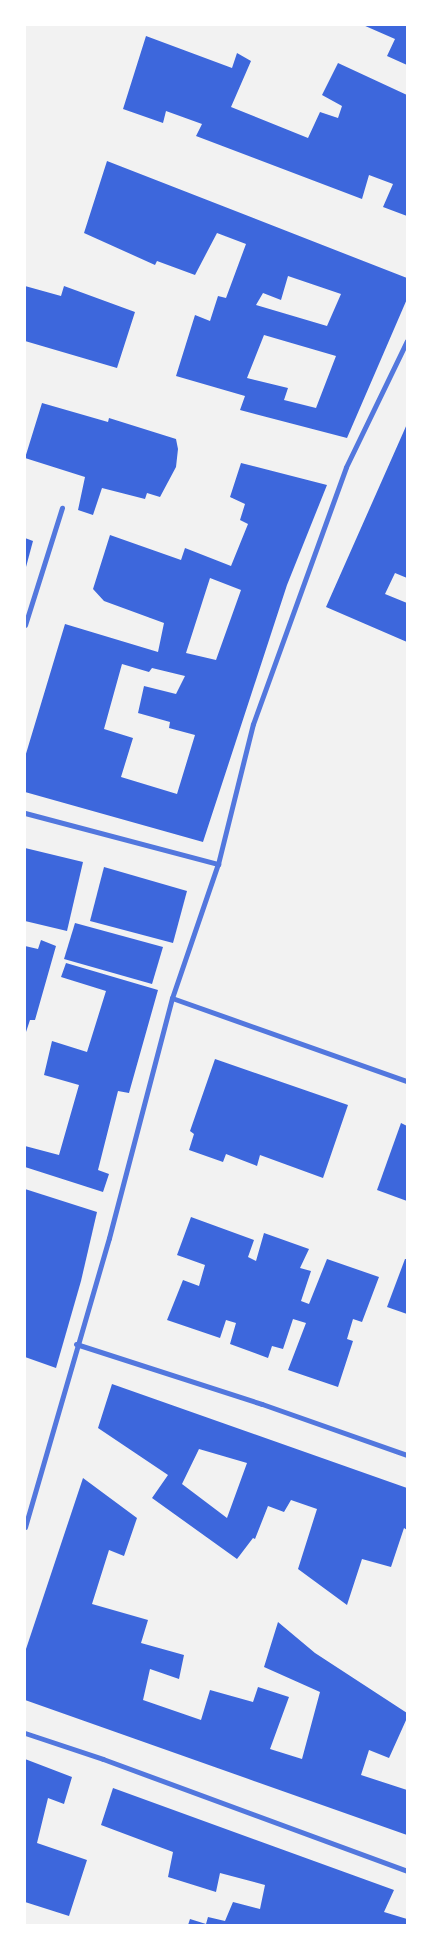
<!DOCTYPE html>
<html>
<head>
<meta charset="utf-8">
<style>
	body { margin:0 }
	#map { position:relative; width:432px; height:1950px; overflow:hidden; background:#f2f2f2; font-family:Quicksand,sans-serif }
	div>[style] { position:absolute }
	.building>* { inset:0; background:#3d67dc }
	.minor>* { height:5px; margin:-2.5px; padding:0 2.5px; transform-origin:2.5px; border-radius:2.5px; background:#5277de }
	span { translate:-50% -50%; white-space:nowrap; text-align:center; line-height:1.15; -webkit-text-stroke:4.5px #fff; paint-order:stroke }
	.frame { position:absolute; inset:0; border:26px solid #fff; pointer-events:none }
</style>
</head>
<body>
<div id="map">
	<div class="building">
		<i style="clip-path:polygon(363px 25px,407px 25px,407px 65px,387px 56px,395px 39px)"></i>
		<i style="clip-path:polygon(146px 36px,232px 68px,237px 53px,251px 61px,231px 107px,308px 138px,320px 112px,338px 118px,342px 106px,322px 95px,338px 63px,407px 95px,407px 216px,383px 207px,393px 184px,369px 175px,362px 199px,196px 136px,202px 124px,166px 111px,163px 123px,123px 109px)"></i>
		<i style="clip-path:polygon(evenodd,107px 161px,407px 278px,407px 299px,347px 438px,240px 410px,245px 396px,176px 376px,195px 315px,210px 321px,218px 296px,226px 298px,246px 244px,217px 233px,195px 275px,157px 261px,155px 265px,84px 233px,107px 161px,288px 276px,341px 294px,327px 326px,256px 305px,263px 293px,281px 300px,288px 276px,107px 161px,264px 335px,336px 356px,316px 408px,284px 400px,288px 388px,247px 378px,264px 335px)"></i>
		<i style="clip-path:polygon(25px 286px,61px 296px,64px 286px,135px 312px,117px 368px,25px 341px)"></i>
		<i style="clip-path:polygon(42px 403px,108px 422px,109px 418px,176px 439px,178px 449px,176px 467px,160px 497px,147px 493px,145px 499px,102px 488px,93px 515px,78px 510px,85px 477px,25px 458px)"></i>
		<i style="clip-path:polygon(407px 424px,407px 578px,395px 573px,385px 594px,407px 603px,407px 642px,326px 607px)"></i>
		<i style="clip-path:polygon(evenodd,241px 463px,327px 485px,287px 585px,203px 842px,25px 792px,25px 757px,65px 624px,158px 652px,164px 623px,104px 601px,93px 589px,110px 535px,181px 560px,185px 548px,231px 566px,248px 524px,240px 520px,245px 504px,230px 497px,241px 463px,210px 578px,241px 590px,216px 660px,186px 653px,210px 578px,241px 463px,122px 664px,149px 672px,152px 668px,185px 676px,176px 694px,144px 686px,138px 713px,170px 722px,169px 728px,195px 735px,177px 794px,121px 777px,133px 738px,104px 729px,122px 664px)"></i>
		<i style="clip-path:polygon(25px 538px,33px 541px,26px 567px,25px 567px)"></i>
		<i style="clip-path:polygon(25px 848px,83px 862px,67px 931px,25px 921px)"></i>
		<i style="clip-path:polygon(104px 867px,187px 891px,173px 943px,90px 921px)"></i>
		<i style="clip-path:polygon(75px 923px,163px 947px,152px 984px,64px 959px)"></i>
		<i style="clip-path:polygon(41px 940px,56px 946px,35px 1020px,30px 1020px,25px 1035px,25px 946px,38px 949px)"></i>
		<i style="clip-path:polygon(66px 963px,158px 990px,129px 1093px,118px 1091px,98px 1170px,109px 1174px,103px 1192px,25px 1167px,25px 1146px,59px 1155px,79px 1085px,44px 1075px,52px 1041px,87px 1052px,106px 991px,61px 977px)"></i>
		<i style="clip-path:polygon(215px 1059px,348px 1105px,323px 1178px,260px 1155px,257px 1166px,226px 1154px,223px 1162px,189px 1150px,194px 1134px,190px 1131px)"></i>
		<i style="clip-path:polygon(401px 1123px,407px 1126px,407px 1201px,377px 1190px)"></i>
		<i style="clip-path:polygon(25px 1189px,97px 1212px,81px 1281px,56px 1368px,25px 1357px)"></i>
		<i style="clip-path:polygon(191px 1217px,254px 1240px,248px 1257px,256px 1261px,264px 1233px,309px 1249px,300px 1268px,311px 1271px,301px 1301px,309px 1304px,327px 1259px,379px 1277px,362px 1322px,353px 1319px,347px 1339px,353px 1341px,338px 1387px,288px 1370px,306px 1323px,293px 1319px,283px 1349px,272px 1346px,268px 1358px,230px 1344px,236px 1323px,226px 1320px,220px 1338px,167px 1320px,183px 1280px,199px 1286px,205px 1265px,177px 1255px)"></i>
		<i style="clip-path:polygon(405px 1259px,407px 1259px,407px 1314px,387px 1307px)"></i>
		<i style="clip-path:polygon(evenodd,112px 1384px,407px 1488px,407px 1530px,404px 1528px,391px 1567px,362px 1559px,347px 1605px,298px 1569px,317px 1509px,291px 1500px,284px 1512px,268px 1506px,255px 1539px,253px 1538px,237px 1559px,152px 1498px,168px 1475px,98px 1428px,112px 1384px,199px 1449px,247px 1463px,227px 1518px,182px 1484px,199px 1449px)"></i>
		<i style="clip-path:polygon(83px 1478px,137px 1518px,124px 1556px,109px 1550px,92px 1604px,148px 1620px,141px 1643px,184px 1655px,179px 1679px,150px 1669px,143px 1700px,201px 1720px,210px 1690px,253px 1702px,258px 1687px,289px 1697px,270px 1749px,302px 1759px,320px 1692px,264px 1667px,278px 1622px,315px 1653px,407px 1713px,407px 1718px,389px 1758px,369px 1750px,361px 1775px,407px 1790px,407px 1835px,25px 1700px,25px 1652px)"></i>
		<i style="clip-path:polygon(25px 1759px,72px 1777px,64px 1804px,48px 1798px,37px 1843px,87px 1860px,69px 1916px,25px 1902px)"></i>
		<i style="clip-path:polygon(113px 1788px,394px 1890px,384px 1912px,407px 1919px,407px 1925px,188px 1925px,190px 1919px,206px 1924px,208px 1917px,225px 1921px,233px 1902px,260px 1909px,265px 1885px,220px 1873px,216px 1892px,168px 1877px,173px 1852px,101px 1825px)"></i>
	</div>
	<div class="minor">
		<i style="left:25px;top:625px;width:123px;rotate:-72.5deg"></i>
		<i style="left:25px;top:813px;width:200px;rotate:14.8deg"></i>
		<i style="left:172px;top:998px;width:249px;rotate:19.5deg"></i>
		<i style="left:76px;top:1344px;width:195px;rotate:17.9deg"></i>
		<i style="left:262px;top:1404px;width:154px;rotate:19.4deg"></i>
		<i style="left:25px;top:1527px;width:301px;rotate:-73.8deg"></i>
		<i style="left:109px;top:1238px;width:248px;rotate:-75.3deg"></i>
		<i style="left:172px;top:998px;width:142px;rotate:-71.1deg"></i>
		<i style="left:218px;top:864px;width:144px;rotate:-76deg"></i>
		<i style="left:253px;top:724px;width:273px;rotate:-70.1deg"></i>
		<i style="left:346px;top:467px;width:140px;rotate:-64.2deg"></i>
		<i style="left:25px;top:1733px;width:82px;rotate:18.4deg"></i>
		<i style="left:103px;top:1759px;width:324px;rotate:20.2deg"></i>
	</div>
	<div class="frame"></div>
</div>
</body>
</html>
